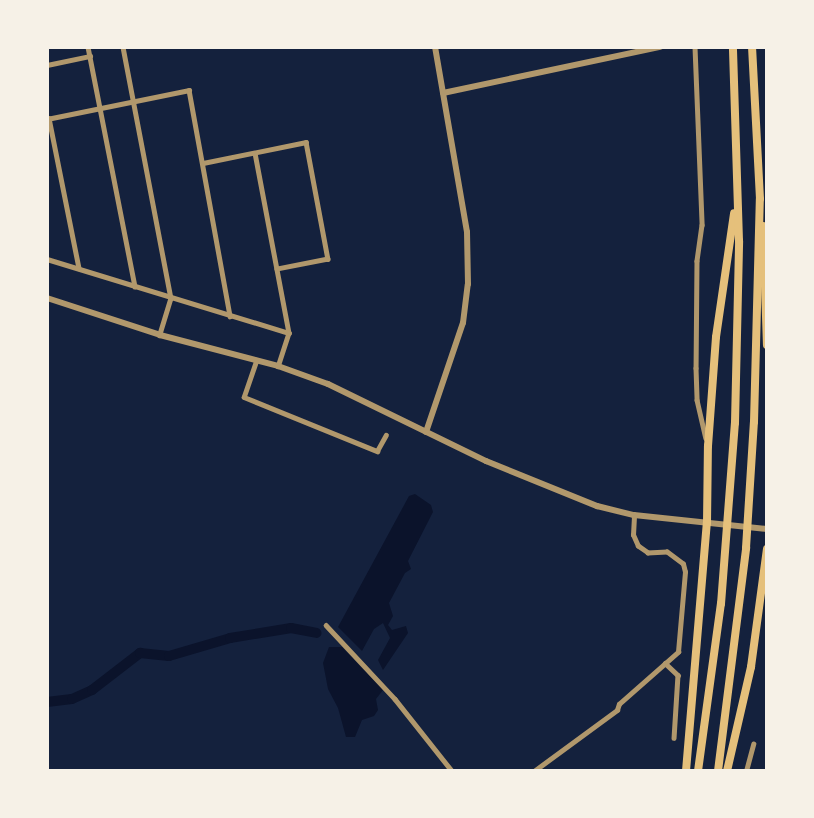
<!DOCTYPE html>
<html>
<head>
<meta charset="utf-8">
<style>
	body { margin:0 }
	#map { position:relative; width:814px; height:818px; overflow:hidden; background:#14213d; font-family:"Source Sans 3",sans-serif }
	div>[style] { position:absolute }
	.water>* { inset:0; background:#0b132b }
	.canal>* { height:10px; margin:-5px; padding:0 5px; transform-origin:5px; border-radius:5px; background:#0b132b }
	.minor>* { height:4.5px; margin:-2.25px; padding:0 2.25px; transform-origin:2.25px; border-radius:2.25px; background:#b1986c }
	.tertiary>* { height:6px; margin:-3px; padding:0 3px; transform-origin:3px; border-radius:3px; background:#b1986c }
	.trunk>* { height:8px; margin:-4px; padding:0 4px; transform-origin:4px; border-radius:4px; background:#e5c07b }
	span { translate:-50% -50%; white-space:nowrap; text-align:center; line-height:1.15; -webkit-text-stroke:6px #f6f1e7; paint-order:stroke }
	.frame { position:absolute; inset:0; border:49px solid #f6f1e7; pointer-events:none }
</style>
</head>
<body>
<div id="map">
	<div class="water">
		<i style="clip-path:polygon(415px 494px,431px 505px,433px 512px,408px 561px,411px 569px,405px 573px,389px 603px,393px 616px,388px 625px,392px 630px,406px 626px,408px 633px,383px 670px,378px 660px,390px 638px,383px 623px,374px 629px,362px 651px,338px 627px,409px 496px)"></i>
		<i style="clip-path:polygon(329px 647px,342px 647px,383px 690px,376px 699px,378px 710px,374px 716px,362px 720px,355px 737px,346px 737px,338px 708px,328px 689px,323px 663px)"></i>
	</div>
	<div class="canal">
		<i style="left:47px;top:702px;width:25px;rotate:-7deg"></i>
		<i style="left:72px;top:699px;width:22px;rotate:-24deg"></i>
		<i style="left:92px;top:690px;width:61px;rotate:-37.6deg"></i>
		<i style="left:140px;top:653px;width:29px;rotate:6deg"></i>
		<i style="left:169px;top:656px;width:64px;rotate:-16.4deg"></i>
		<i style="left:230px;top:638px;width:62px;rotate:-9.3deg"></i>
		<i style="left:291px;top:628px;width:26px;rotate:11deg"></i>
	</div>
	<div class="minor">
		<i style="left:88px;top:47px;width:244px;rotate:78.9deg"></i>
		<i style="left:123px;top:47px;width:256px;rotate:79.2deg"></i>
		<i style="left:171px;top:298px;width:39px;rotate:107deg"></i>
		<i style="left:695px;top:47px;width:178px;rotate:87.7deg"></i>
		<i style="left:702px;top:225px;width:36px;rotate:98deg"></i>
		<i style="left:697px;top:261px;width:107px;rotate:90.5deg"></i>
		<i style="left:696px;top:368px;width:32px;rotate:88deg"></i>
		<i style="left:697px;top:400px;width:39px;rotate:77deg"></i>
		<i style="left:47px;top:65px;width:44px;rotate:-11.8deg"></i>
		<i style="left:49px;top:118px;width:153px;rotate:78.7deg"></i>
		<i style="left:47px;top:119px;width:145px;rotate:-11.5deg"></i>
		<i style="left:189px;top:90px;width:230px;rotate:79.7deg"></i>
		<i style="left:255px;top:153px;width:183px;rotate:79.3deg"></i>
		<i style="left:289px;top:333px;width:35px;rotate:108deg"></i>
		<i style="left:203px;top:163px;width:105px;rotate:-11.5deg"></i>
		<i style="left:306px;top:142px;width:119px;rotate:79.4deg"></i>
		<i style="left:328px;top:259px;width:52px;rotate:168.9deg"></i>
		<i style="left:47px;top:259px;width:253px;rotate:17deg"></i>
		<i style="left:257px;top:360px;width:39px;rotate:109deg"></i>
		<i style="left:244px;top:397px;width:144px;rotate:22.1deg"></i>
		<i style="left:377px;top:451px;width:18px;rotate:-61deg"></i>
		<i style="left:326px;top:625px;width:101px;rotate:47deg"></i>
		<i style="left:395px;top:699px;width:92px;rotate:51.6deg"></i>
		<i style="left:665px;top:663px;width:18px;rotate:43deg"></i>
		<i style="left:678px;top:675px;width:63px;rotate:93.6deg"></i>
		<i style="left:534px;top:771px;width:103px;rotate:-36.3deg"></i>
		<i style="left:617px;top:710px;width:6px;rotate:-72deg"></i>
		<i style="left:619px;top:704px;width:79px;rotate:-41.4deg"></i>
		<i style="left:678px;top:652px;width:80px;rotate:-85deg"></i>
		<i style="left:685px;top:572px;width:8px;rotate:-104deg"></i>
		<i style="left:683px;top:564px;width:20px;rotate:-143deg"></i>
		<i style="left:667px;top:552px;width:19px;rotate:177deg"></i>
		<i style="left:648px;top:553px;width:12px;rotate:-145deg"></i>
		<i style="left:638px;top:546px;width:12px;rotate:-114deg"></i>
		<i style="left:633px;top:535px;width:20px;rotate:-87deg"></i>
		<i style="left:746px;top:771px;width:28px;rotate:-75deg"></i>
	</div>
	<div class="tertiary">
		<i style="left:443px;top:93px;width:222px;rotate:-12deg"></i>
		<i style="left:47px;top:298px;width:119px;rotate:18.1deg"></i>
		<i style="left:160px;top:335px;width:122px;rotate:14.7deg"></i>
		<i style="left:278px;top:366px;width:53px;rotate:19.8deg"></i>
		<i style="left:328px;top:384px;width:176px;rotate:26deg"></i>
		<i style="left:486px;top:461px;width:120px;rotate:22.1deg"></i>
		<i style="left:597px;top:506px;width:38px;rotate:14deg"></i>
		<i style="left:634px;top:515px;width:134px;rotate:6deg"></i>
		<i style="left:426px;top:432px;width:115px;rotate:-71.3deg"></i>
		<i style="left:463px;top:323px;width:39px;rotate:-83deg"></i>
		<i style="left:468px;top:284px;width:52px;rotate:-91.1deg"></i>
		<i style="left:467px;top:232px;width:188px;rotate:-99.8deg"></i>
	</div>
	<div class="trunk">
		<i style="left:763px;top:226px;width:119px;rotate:88.1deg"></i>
		<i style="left:686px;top:771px;width:249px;rotate:-85.2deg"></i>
		<i style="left:707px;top:523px;width:77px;rotate:-89.3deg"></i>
		<i style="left:708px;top:446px;width:109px;rotate:-85.8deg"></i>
		<i style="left:716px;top:337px;width:125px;rotate:-81.7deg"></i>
		<i style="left:698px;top:771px;width:169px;rotate:-82.2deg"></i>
		<i style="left:721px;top:604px;width:182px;rotate:-85.6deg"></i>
		<i style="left:735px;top:423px;width:182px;rotate:-88.7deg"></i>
		<i style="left:739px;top:241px;width:194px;rotate:-91.8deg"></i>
		<i style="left:718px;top:771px;width:225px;rotate:-82.8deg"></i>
		<i style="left:746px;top:548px;width:126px;rotate:-86.4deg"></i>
		<i style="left:754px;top:422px;width:223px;rotate:-88.5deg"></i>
		<i style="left:760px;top:199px;width:152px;rotate:-93deg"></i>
		<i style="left:727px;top:771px;width:107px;rotate:-77deg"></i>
		<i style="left:751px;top:667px;width:119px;rotate:-82.3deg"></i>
	</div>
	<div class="frame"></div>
</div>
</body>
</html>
